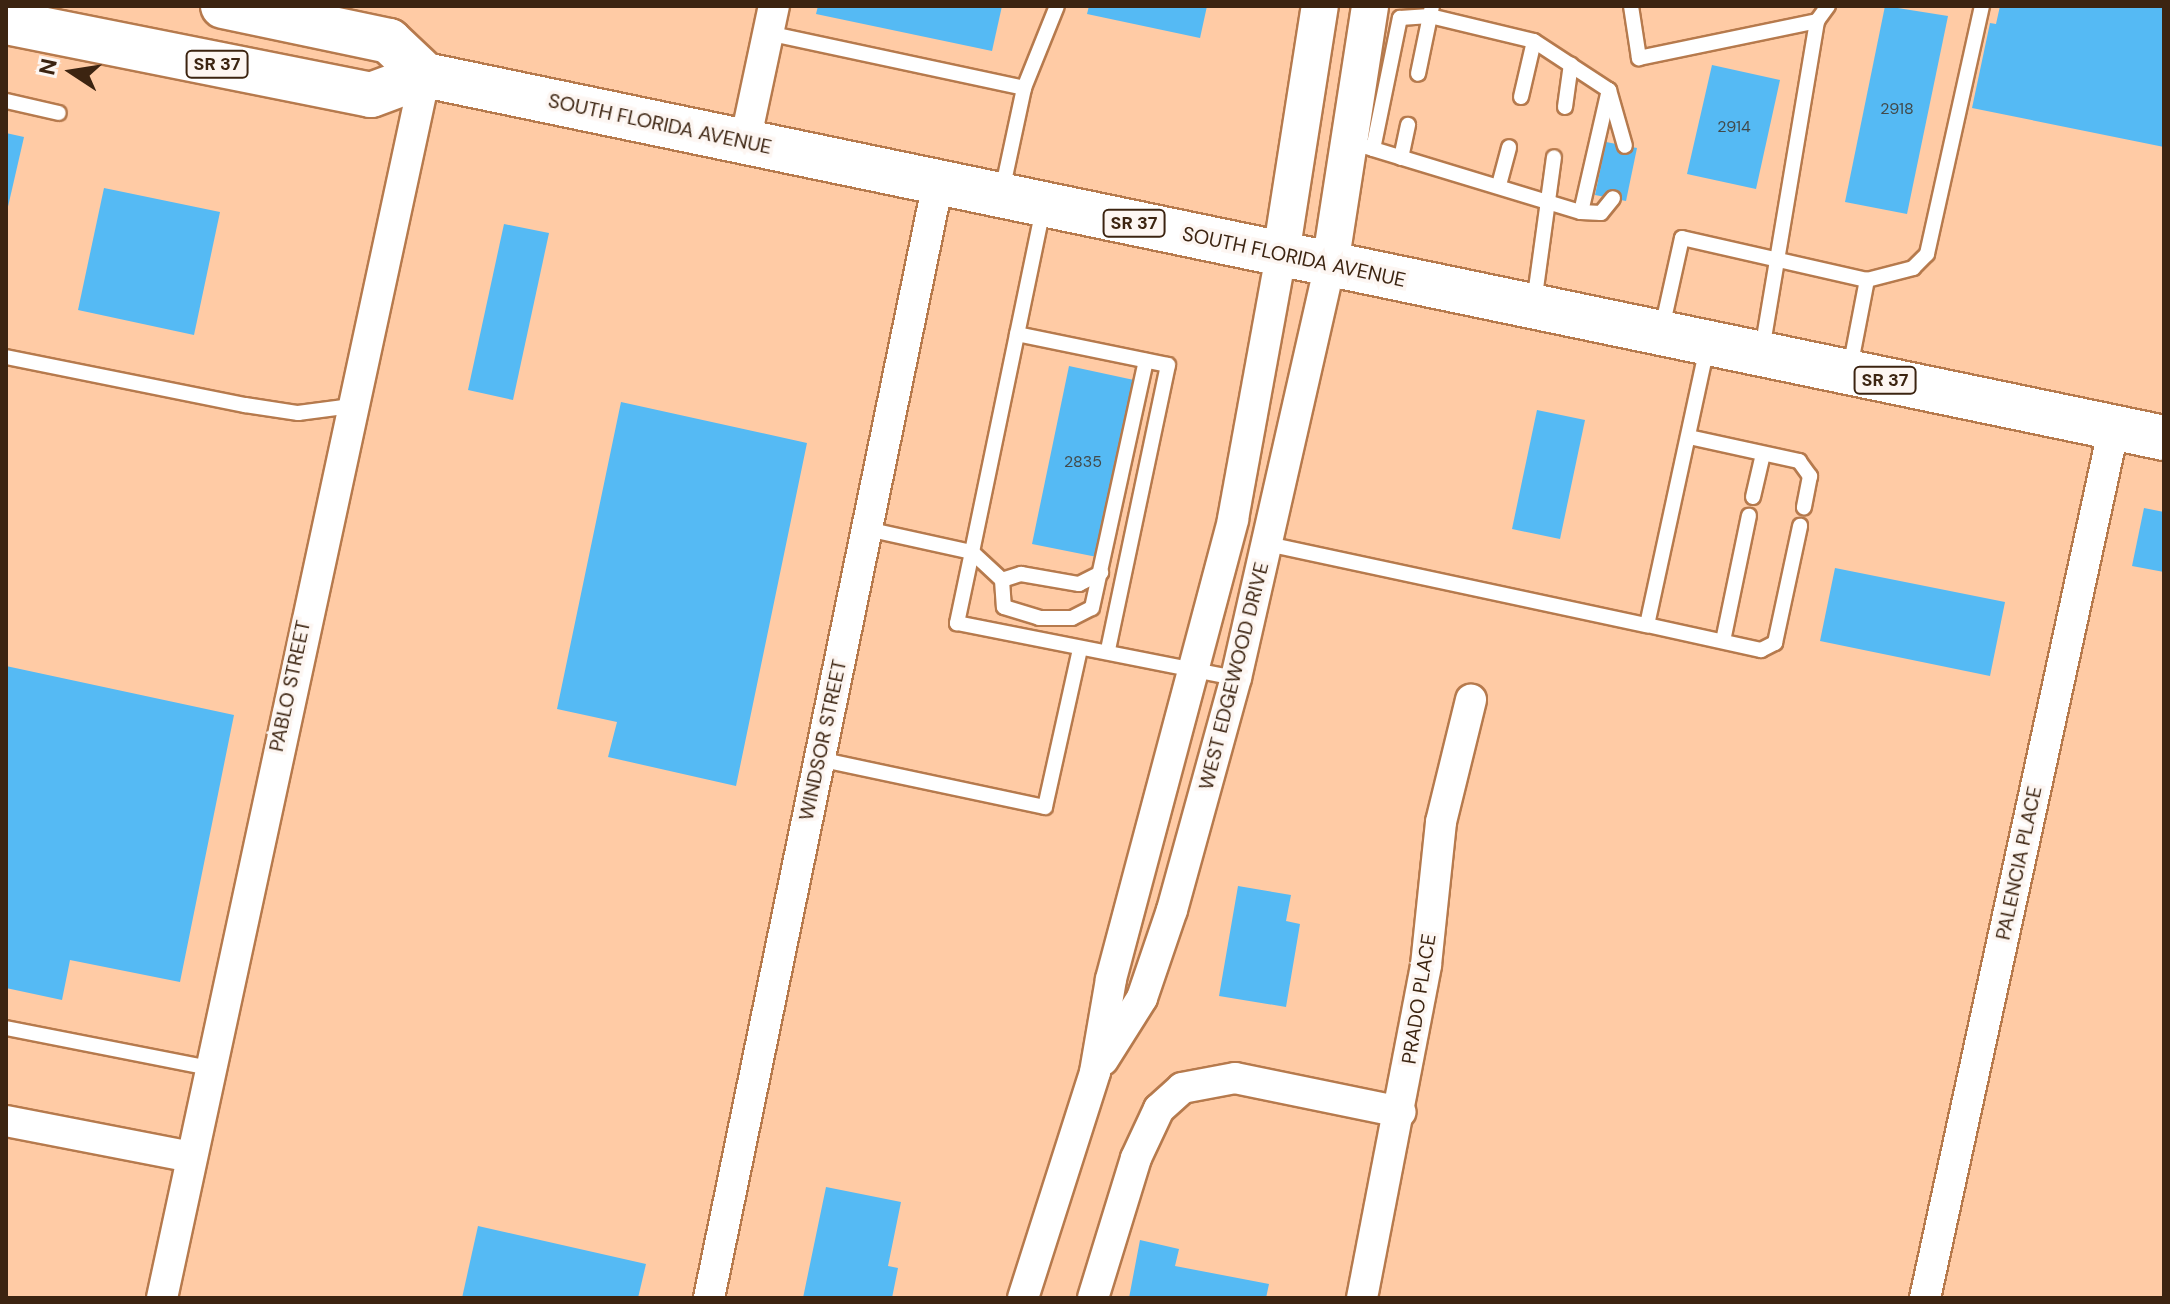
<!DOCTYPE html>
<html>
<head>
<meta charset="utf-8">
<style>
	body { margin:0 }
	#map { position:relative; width:2170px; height:1304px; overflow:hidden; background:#ffcba5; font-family:"DM Sans",sans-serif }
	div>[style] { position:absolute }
	.building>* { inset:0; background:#55baf4 }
	.roads { filter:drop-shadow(2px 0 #b67a4d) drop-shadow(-2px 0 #b67a4d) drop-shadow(0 2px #b67a4d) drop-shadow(0 -2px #b67a4d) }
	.service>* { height:14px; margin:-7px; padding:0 7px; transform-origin:7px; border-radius:7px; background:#fff }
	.minor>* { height:30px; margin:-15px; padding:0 15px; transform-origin:15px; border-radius:15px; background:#fff }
	.tertiary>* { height:36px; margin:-18px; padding:0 18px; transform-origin:18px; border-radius:18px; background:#fff }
	.primary>* { height:44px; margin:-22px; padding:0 22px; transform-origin:22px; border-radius:22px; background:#fff }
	span { translate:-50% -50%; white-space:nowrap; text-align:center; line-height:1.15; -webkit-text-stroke:7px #fdf6f2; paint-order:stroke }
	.number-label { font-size:16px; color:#424a4a }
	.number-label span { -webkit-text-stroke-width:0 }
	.shield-label span { padding:2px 6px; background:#fdf6f2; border:2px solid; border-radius:6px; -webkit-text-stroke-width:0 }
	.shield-label { font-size:18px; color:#3c2411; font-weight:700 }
	.street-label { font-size:20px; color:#3c2411 }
	.frame { position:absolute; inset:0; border:8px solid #3c2411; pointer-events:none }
	.north { position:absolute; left:32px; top:32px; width:80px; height:80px; -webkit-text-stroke:6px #fdf6f2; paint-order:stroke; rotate:282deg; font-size:22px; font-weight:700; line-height:32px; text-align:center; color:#3c2411 }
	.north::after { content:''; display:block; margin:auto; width:28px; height:36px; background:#3c2411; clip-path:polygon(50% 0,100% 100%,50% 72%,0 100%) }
</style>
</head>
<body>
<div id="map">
	<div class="building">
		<i style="clip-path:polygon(818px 6px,1002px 6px,992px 51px,816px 14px)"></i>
		<i style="clip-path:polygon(1089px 6px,1207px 6px,1200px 38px,1087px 14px)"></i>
		<i style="clip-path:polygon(1885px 6px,1948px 16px,1907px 214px,1845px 202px)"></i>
		<i style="clip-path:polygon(2000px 6px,2164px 6px,2164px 147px,1972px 108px,1990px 23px,1996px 24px)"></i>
		<i style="clip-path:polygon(1712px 65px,1780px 80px,1756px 189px,1687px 174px)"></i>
		<i style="clip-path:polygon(6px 133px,24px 137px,7px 211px,6px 211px)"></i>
		<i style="clip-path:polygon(1606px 142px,1637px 148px,1626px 201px,1595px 195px)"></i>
		<i style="clip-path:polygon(104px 188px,220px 212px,194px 335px,78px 310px)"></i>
		<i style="clip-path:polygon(504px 224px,549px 233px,513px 400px,468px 390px)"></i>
		<i style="clip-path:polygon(1069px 366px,1134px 380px,1097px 557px,1032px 544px)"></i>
		<i style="clip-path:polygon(621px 402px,807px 443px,736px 786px,608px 757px,617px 722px,557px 709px)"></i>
		<i style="clip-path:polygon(1537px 410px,1585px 420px,1560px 539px,1512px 529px)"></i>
		<i style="clip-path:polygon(2144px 508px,2164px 512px,2164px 572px,2132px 566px)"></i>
		<i style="clip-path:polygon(1835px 568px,2005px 602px,1990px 676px,1820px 641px)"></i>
		<i style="clip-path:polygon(6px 666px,234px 715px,180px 982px,70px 960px,62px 1000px,6px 988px)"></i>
		<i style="clip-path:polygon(1238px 886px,1291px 895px,1286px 921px,1300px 924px,1286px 1007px,1219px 996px)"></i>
		<i style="clip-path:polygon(826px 1187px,901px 1202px,888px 1266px,898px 1268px,892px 1298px,803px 1298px)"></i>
		<i style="clip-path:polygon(478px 1226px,646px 1264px,638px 1298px,462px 1298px)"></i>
		<i style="clip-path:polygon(1140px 1240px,1179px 1249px,1175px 1266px,1269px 1284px,1266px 1298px,1129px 1298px)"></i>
	</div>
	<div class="roads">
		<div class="service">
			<i style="left:1432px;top:6px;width:10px;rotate:101deg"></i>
			<i style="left:1430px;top:16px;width:107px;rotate:13.5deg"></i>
			<i style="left:1534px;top:41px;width:90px;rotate:33.2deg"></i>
			<i style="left:1609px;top:90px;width:58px;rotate:74.1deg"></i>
			<i style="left:1631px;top:6px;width:53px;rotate:81.3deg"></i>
			<i style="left:1639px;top:58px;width:182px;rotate:-11.7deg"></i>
			<i style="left:768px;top:33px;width:262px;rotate:12.1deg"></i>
			<i style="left:1521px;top:97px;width:57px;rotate:-76.9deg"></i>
			<i style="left:6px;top:101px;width:54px;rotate:12.8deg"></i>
			<i style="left:1565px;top:107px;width:43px;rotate:-82.1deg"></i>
			<i style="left:1367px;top:147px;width:6px;rotate:18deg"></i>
			<i style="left:1373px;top:149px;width:134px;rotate:-78.4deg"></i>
			<i style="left:1400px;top:18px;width:30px;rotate:-4deg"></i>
			<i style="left:1430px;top:16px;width:59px;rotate:101.7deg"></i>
			<i style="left:1373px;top:149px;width:217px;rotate:16.9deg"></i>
			<i style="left:1581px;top:212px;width:20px;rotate:3deg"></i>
			<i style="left:1601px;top:213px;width:19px;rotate:-51deg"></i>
			<i style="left:1401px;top:158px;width:34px;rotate:-78deg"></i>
			<i style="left:1499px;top:185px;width:39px;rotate:-75deg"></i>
			<i style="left:1002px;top:191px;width:105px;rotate:-77.9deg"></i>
			<i style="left:1024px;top:88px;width:88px;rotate:-68.1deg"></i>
			<i style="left:1043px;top:209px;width:350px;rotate:101.7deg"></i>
			<i style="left:972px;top:552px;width:41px;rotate:43deg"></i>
			<i style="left:1002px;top:580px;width:20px;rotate:-18deg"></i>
			<i style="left:1021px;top:574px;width:59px;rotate:9.8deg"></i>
			<i style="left:1079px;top:584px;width:25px;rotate:-27deg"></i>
			<i style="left:1581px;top:212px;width:125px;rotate:-77.1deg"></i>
			<i style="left:1534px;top:303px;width:147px;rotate:-82.2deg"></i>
			<i style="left:1662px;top:328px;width:92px;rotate:-77.5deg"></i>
			<i style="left:1682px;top:238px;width:190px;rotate:12.8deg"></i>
			<i style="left:1867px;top:280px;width:48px;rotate:-14.6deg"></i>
			<i style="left:1913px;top:268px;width:20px;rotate:-45deg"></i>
			<i style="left:1927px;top:254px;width:254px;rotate:-77.5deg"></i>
			<i style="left:1017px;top:334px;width:154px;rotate:11.6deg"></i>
			<i style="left:1168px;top:365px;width:291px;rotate:101.9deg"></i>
			<i style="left:1762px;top:350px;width:334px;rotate:-80.5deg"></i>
			<i style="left:1817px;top:21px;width:19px;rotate:-54deg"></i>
			<i style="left:6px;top:357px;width:244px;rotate:11.4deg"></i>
			<i style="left:245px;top:405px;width:54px;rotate:8.6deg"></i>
			<i style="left:298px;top:413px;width:54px;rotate:-7.4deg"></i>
			<i style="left:1850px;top:368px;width:90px;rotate:-79.1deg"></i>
			<i style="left:1689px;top:437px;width:113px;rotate:12.3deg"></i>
			<i style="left:1799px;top:461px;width:19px;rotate:54deg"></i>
			<i style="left:1810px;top:476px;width:32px;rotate:101deg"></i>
			<i style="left:1753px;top:497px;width:44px;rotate:-76.9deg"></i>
			<i style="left:867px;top:529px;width:107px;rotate:12.4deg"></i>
			<i style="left:972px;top:552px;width:73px;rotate:101.9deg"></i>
			<i style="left:957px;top:623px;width:284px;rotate:11.2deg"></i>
			<i style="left:1268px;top:544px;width:388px;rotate:12.1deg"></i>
			<i style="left:1647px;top:625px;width:283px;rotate:-77.8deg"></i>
			<i style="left:1002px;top:580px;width:27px;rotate:86deg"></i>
			<i style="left:1004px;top:607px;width:37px;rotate:17deg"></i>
			<i style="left:1039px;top:618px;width:33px"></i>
			<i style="left:1072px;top:618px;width:22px;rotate:-27deg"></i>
			<i style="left:1092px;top:608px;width:253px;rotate:-77.7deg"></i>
			<i style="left:1647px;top:625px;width:117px;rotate:12.4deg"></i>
			<i style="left:1761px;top:650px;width:16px;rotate:-27deg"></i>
			<i style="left:1775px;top:643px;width:120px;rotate:-77.9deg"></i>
			<i style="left:1723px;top:641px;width:128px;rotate:-78.3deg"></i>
			<i style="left:819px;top:759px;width:231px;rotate:12deg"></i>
			<i style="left:1045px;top:807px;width:162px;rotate:-77.5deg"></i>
			<i style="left:6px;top:1028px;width:208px;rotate:11.1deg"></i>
		</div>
		<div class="minor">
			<i style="left:745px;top:142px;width:139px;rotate:-78deg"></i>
			<i style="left:1103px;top:1060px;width:73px;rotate:-57.8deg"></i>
			<i style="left:1142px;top:998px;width:93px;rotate:-71.2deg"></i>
			<i style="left:1172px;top:910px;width:241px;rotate:-74.6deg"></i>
			<i style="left:1236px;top:678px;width:424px;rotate:-77.2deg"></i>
			<i style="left:6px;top:1121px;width:189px;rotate:11deg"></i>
			<i style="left:162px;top:1298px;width:1251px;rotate:-77.86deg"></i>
			<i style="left:709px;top:1298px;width:1139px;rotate:-78.4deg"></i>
			<i style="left:1023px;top:1298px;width:237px;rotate:-72.3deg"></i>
			<i style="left:1095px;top:1072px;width:94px;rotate:-80.2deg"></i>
			<i style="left:1111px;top:979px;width:476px;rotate:-75.1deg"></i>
			<i style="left:1233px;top:519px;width:269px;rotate:-79.7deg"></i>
			<i style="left:1093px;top:1298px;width:146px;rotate:-72.9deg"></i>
			<i style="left:1136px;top:1158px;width:54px;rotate:-64.9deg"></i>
			<i style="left:1159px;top:1109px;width:31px;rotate:-42deg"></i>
			<i style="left:1182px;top:1088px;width:54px;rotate:-10.7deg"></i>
			<i style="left:1235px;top:1078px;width:169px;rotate:11.6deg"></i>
			<i style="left:1362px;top:1298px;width:339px;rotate:-79.1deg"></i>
			<i style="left:1426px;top:965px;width:144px;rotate:-84deg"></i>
			<i style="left:1441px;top:822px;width:126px;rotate:-76.2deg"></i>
			<i style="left:1925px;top:1298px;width:891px;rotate:-77.76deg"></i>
		</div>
		<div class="tertiary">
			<i style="left:1281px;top:254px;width:251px;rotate:-81.1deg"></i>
			<i style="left:1330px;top:265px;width:262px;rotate:-81.2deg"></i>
		</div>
		<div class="primary">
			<i style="left:223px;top:6px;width:170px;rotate:11.9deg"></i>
			<i style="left:389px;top:41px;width:50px;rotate:43.4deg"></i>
			<i style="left:425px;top:75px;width:1776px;rotate:11.79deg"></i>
			<i style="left:6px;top:22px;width:372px;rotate:11.3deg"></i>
			<i style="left:371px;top:95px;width:58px;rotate:-20.3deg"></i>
		</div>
	</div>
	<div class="number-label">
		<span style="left:1897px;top:109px">2918</span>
		<span style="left:1734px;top:127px">2914</span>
		<span style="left:1083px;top:462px">2835</span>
	</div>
	<div class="shield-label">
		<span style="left:217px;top:64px">SR 37</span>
		<span style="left:1134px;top:223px">SR 37</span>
		<span style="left:1885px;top:380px">SR 37</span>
	</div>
	<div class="street-label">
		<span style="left:660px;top:124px;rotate:12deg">SOUTH FLORIDA AVENUE</span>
		<span style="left:1294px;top:257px;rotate:12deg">SOUTH FLORIDA AVENUE</span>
		<span style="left:1234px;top:676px;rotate:-76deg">WEST EDGEWOOD DRIVE</span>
		<span style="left:290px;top:686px;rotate:-78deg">PABLO STREET</span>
		<span style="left:823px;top:740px;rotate:-78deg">WINDSOR STREET</span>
		<span style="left:2019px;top:863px;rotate:-78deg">PALENCIA PLACE</span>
		<span style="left:1419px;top:999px;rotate:-81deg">PRADO PLACE</span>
	</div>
	<div class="frame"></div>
	<div class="north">N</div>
</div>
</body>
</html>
